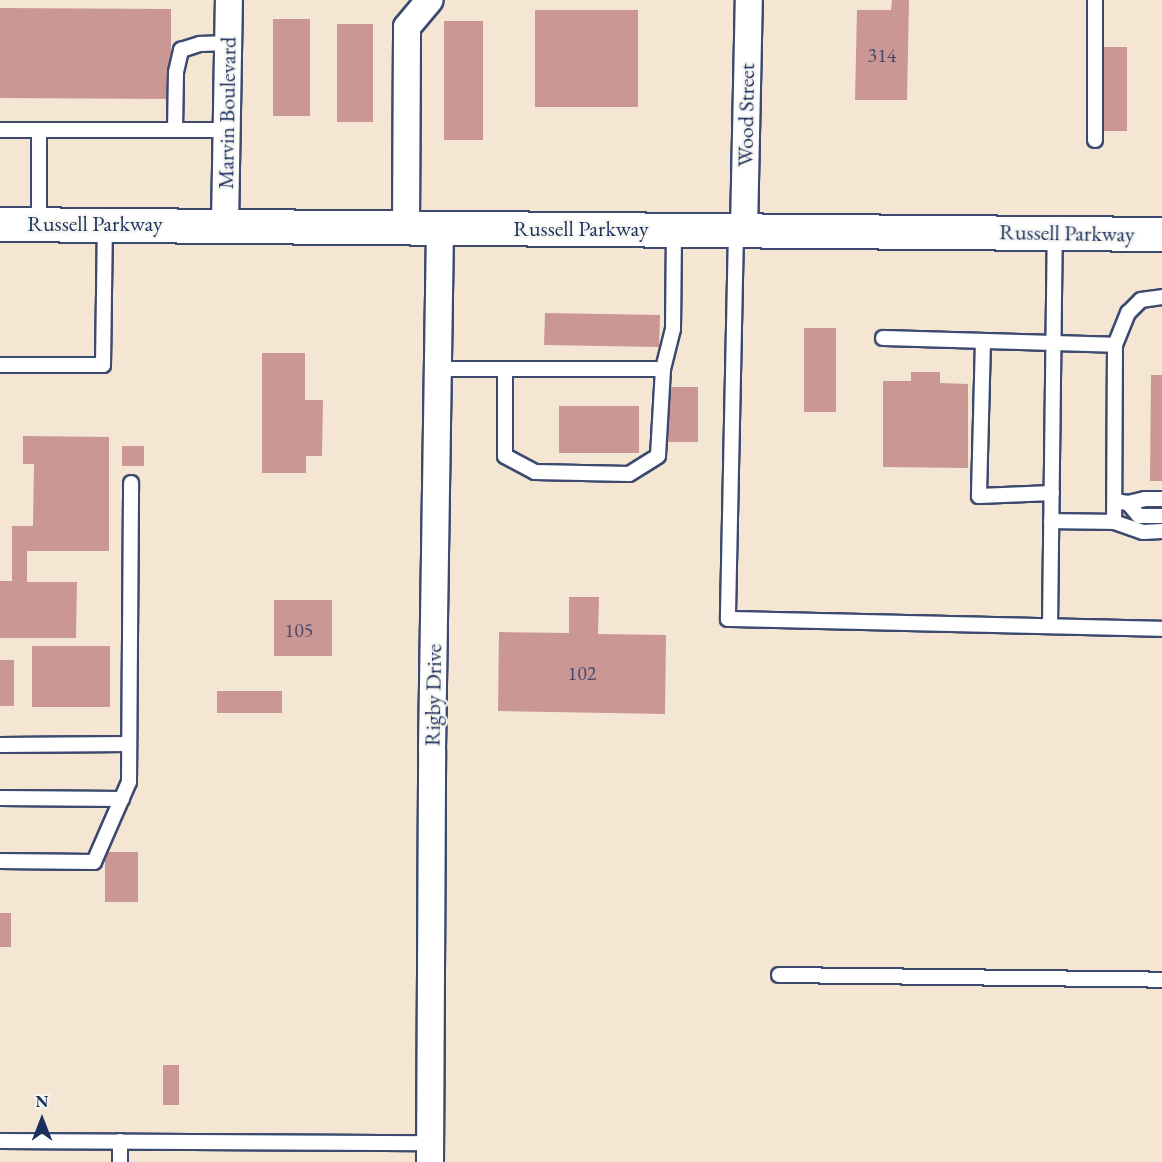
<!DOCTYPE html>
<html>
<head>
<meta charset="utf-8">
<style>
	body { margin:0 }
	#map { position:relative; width:1162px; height:1162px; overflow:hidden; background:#f4e6d3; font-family:"EB Garamond",serif }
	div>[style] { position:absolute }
	.building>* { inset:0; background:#ca9794 }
	.roads { filter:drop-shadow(2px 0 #3c4a70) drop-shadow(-2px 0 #3c4a70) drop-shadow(0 2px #3c4a70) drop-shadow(0 -2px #3c4a70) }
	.lane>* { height:14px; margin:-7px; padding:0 7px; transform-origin:7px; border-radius:7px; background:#fff }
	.street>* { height:26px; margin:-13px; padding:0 13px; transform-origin:13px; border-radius:13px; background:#fff }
	.primary>* { height:33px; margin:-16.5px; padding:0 16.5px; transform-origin:16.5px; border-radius:16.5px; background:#fff }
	span { translate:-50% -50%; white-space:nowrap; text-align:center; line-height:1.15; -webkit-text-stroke:4.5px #f6f6f2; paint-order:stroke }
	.number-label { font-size:20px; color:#47496c }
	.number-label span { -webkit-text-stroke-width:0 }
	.street-label { font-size:22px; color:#1b2f5e }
	.north { position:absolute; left:12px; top:1090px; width:60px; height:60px; -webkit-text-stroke:4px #f6f6f2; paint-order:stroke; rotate:0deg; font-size:16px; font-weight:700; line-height:24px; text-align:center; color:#1b2f5e }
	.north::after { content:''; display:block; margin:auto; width:21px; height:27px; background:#1b2f5e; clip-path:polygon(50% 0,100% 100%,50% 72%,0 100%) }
</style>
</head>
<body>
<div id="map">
	<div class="building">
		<i style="clip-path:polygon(892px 0,909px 0,907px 100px,855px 100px,857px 10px,891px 10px)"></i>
		<i style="clip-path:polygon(0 8px,171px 9px,171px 99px,0 98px)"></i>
		<i style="clip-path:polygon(535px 10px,638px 10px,638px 107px,535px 107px)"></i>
		<i style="clip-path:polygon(273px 19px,310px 19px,310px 116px,273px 116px)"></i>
		<i style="clip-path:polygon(444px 21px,483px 21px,483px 140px,444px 140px)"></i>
		<i style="clip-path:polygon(337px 24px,373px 24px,373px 122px,337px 122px)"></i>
		<i style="clip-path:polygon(1101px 47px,1127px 47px,1127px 131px,1101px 131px)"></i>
		<i style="clip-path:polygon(545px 313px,660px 315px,659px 347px,544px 345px)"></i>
		<i style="clip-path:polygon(804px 328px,836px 328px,836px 412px,804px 412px)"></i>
		<i style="clip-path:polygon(262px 353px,305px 353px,305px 400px,323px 400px,322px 456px,306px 456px,306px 473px,262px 473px)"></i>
		<i style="clip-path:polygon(911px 372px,940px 372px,940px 383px,968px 384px,968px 468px,883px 467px,883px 381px,911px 381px)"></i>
		<i style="clip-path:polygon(1151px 375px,1162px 375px,1162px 481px,1150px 481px)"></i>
		<i style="clip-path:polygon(668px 387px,698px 387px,698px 442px,668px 442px)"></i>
		<i style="clip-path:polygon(559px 406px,639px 406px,639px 453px,559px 453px)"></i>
		<i style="clip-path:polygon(23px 436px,109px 437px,109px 551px,27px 551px,27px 582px,77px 582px,76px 638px,0 638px,0 581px,12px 581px,12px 526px,33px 526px,34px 464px,23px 464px)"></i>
		<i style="clip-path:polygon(122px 446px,144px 446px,144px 466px,122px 466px)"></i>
		<i style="clip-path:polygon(569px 597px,599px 597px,598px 634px,666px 635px,665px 714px,498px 711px,499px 632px,569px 633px)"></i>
		<i style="clip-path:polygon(274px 600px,332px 600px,332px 656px,274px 656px)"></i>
		<i style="clip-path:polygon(32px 646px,110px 646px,110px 707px,32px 707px)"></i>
		<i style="clip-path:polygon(0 660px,14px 660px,14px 706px,0 706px)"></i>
		<i style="clip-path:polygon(217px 691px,282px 691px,282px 713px,217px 713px)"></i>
		<i style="clip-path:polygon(105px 852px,138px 852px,138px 902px,105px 902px)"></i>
		<i style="clip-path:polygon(0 913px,11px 913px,11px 947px,0 947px)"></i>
		<i style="clip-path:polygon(163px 1065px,179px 1065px,179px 1105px,163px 1105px)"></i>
	</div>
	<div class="roads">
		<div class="lane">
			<i style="left:0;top:130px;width:227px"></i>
			<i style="left:175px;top:130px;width:58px;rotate:-89deg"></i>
			<i style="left:176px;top:72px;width:23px;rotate:-77deg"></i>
			<i style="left:181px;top:50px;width:20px;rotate:-18deg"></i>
			<i style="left:200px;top:44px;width:29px;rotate:-2deg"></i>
			<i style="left:39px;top:131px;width:93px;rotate:90deg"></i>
			<i style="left:1095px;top:140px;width:140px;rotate:-90deg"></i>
			<i style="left:736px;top:231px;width:388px;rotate:91.2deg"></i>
			<i style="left:728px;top:619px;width:434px;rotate:1.3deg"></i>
			<i style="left:883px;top:338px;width:232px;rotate:1.7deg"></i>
			<i style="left:1115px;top:345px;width:177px;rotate:90.3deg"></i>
			<i style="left:1114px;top:522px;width:63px;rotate:-179.1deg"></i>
			<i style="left:983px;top:341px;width:155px;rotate:91.5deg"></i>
			<i style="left:979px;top:496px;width:73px;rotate:-2.4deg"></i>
			<i style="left:1115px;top:345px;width:35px;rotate:-68deg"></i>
			<i style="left:1128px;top:313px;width:18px;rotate:-45deg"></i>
			<i style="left:1141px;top:300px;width:21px;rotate:-8deg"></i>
			<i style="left:0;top:365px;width:103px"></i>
			<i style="left:103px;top:365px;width:141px;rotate:-89.2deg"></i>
			<i style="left:438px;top:369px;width:225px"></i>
			<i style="left:663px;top:369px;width:87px;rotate:93.3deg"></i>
			<i style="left:658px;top:456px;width:34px;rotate:148deg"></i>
			<i style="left:629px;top:474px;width:94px;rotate:-178.8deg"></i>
			<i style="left:535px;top:472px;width:34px;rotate:-152deg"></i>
			<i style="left:505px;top:456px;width:87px;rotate:-90deg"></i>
			<i style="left:663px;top:369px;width:41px;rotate:-76deg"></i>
			<i style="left:673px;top:329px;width:100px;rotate:-89.4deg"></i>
			<i style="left:1115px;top:501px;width:13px;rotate:9deg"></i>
			<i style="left:1128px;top:503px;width:17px;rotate:-13deg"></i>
			<i style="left:1145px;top:499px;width:17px"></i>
			<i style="left:1128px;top:503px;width:17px;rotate:50deg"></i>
			<i style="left:1139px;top:516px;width:23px"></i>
			<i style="left:1114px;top:522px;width:31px;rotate:19deg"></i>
			<i style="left:1143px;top:532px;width:19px;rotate:-3deg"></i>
			<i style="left:1050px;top:626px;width:393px;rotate:-89.3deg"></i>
			<i style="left:0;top:745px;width:129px;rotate:-0.4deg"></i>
			<i style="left:0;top:798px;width:122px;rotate:0.5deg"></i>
			<i style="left:0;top:861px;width:94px;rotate:0.6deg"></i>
			<i style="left:94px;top:862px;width:87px;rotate:-66.4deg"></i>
			<i style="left:129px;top:782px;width:299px;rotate:-89.6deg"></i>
			<i style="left:779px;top:975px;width:383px;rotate:0.7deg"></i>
			<i style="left:0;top:1141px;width:430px;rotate:0.3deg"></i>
			<i style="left:120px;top:1162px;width:21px;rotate:-90deg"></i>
		</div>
		<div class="street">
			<i style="left:225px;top:225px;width:225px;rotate:-89deg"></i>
			<i style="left:406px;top:227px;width:200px;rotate:-89.7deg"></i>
			<i style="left:407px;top:27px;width:35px;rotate:-50deg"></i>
			<i style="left:744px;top:230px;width:230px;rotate:-88.8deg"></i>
			<i style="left:430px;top:1162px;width:412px;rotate:-89.7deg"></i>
			<i style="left:432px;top:750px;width:522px;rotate:-89.12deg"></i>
		</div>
		<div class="primary">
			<i style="left:0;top:224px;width:1162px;rotate:0.49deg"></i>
		</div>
	</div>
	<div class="number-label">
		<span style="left:882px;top:55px">314</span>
		<span style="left:299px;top:630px">105</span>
		<span style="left:582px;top:673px">102</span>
	</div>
	<div class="street-label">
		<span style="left:227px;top:113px;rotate:-89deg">Marvin Boulevard</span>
		<span style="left:746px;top:115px;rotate:-89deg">Wood Street</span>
		<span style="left:95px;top:224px">Russell Parkway</span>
		<span style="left:581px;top:229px">Russell Parkway</span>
		<span style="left:1067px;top:233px;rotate:1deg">Russell Parkway</span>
		<span style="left:433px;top:695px;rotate:-89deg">Rigby Drive</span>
	</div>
	<div class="north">N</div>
</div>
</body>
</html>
